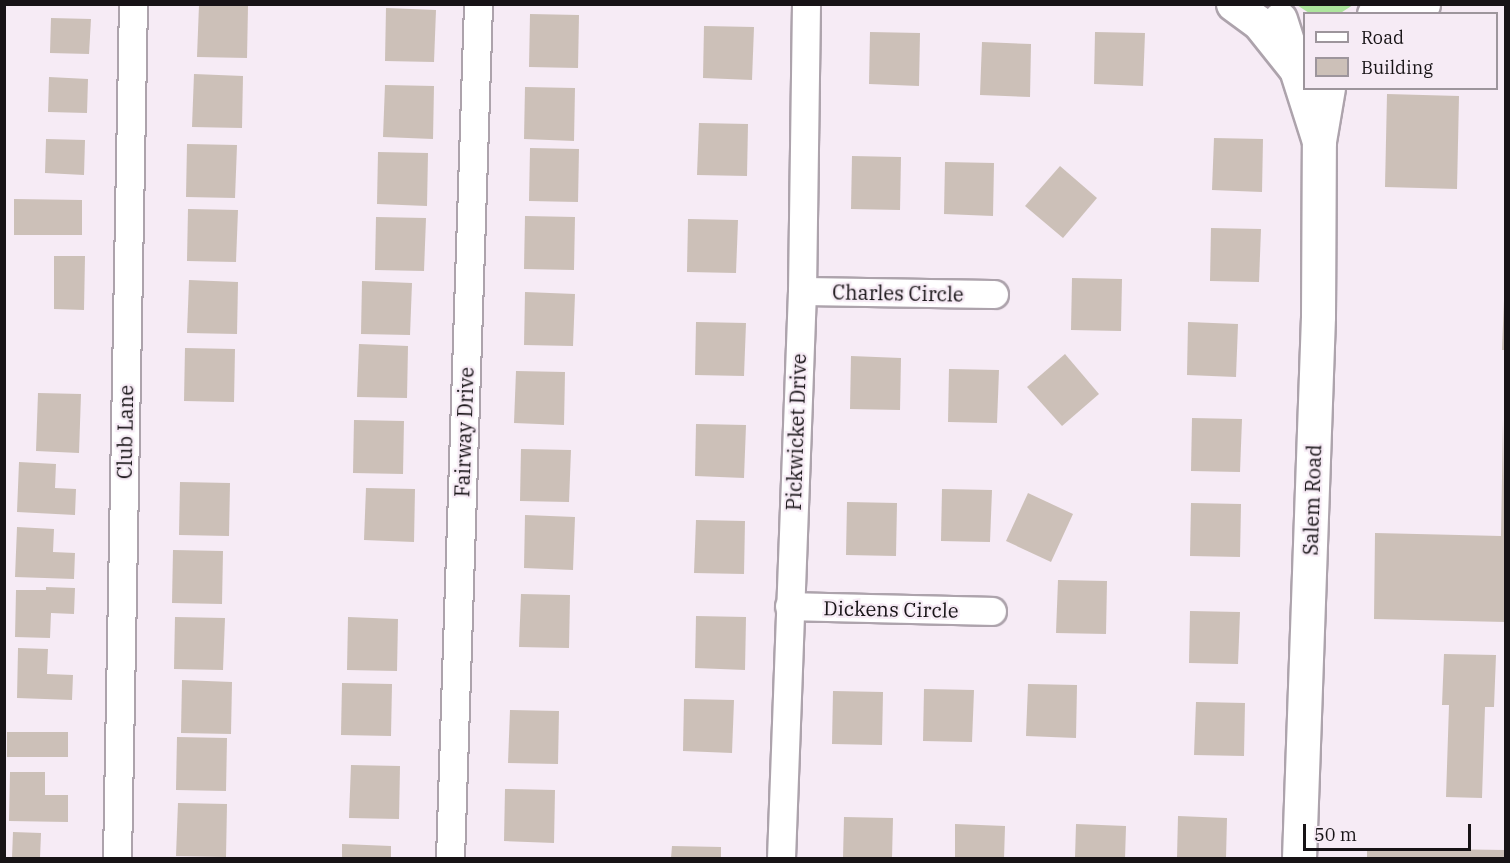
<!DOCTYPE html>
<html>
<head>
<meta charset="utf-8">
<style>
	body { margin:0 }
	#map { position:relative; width:1510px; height:863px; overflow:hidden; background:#f6ebf5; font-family:"IBM Plex Serif",serif }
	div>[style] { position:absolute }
	.green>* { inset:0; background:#ade59d }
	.building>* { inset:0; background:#ccc0b8 }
	.roads { filter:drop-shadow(2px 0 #ada3ac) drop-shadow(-2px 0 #ada3ac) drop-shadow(0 2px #ada3ac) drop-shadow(0 -2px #ada3ac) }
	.minor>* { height:27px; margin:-13.5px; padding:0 13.5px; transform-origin:13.5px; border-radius:13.5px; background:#fff }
	.tertiary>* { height:33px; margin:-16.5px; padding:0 16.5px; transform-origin:16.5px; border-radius:16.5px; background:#fff }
	.secondary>* { height:33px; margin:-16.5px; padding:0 16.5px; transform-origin:16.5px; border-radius:16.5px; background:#fff }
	span { translate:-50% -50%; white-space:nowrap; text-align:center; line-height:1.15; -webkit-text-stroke:4.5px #f6ebf5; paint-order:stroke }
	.street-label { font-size:20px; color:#171316 }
	.frame { position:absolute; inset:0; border:6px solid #171316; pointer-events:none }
	.legend { position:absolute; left:1303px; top:12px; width:195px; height:78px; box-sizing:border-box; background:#f6ebf5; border:2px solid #9d959c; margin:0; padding:8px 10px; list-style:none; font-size:18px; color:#171316 }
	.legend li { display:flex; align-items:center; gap:12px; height:30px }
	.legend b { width:30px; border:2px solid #9d959c }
	.scale { position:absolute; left:1303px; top:824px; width:168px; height:27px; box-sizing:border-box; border:3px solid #171316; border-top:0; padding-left:8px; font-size:18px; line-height:21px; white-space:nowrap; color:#171316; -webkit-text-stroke:4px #f6ebf5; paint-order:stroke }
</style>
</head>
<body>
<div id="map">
	<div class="green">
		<i style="clip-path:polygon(1297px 5px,1353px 5px,1339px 14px,1309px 13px)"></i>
	</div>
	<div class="building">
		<i style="clip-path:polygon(199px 5px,248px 6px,247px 58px,197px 57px)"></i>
		<i style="clip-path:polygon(386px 8px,436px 10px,434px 62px,385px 61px)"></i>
		<i style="clip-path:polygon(530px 14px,579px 15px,578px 68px,529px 67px)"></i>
		<i style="clip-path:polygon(51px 18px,91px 19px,89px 54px,50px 53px)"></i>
		<i style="clip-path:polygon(704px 26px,754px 27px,752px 80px,703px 78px)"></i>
		<i style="clip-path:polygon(870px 32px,920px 33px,919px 86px,869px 84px)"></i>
		<i style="clip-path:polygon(1095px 32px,1145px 33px,1143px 86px,1094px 84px)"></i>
		<i style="clip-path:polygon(982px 42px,1031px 44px,1030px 97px,980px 95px)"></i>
		<i style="clip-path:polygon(194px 74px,243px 76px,242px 128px,192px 127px)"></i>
		<i style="clip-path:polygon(49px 77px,88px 79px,87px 113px,48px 112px)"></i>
		<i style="clip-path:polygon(385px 85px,434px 86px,433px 139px,383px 137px)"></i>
		<i style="clip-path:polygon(525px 87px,575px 88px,574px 141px,524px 139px)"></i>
		<i style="clip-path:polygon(1387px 94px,1459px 96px,1457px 189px,1385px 187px)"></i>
		<i style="clip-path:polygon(699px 123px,748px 124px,747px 176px,697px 175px)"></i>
		<i style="clip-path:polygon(1214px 138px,1263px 139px,1262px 192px,1212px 190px)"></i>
		<i style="clip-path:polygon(46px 139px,85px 140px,84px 175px,45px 173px)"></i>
		<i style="clip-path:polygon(187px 144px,237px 145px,235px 198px,186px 197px)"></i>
		<i style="clip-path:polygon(530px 148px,579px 149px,578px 202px,529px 201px)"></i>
		<i style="clip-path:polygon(378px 152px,428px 153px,427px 206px,377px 204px)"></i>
		<i style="clip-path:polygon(852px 156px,901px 157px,900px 210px,851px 209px)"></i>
		<i style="clip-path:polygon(945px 162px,994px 163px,993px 216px,944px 214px)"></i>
		<i style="clip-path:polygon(1060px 166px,1097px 198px,1063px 238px,1025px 206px)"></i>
		<i style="clip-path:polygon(14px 199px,82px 200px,82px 235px,14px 235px)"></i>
		<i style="clip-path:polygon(188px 209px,238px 210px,236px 262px,187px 261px)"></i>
		<i style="clip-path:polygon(525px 216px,575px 217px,574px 270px,524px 269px)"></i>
		<i style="clip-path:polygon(376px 217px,426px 218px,424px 271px,375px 270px)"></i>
		<i style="clip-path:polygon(688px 219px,738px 220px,736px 273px,687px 272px)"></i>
		<i style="clip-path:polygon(1211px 228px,1261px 229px,1259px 282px,1210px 281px)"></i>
		<i style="clip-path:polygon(54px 256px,85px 256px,84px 310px,54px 309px)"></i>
		<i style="clip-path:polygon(1072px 278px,1122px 279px,1121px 331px,1071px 330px)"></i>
		<i style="clip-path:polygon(189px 280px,238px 282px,237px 334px,187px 333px)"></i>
		<i style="clip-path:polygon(362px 281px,412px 283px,410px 335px,361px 334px)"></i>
		<i style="clip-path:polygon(525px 292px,575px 294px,573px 346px,524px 345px)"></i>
		<i style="clip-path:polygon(1504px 300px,1506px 300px,1506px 350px,1502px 350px)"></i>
		<i style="clip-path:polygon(696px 322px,746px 323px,744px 376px,695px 375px)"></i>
		<i style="clip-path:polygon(1188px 322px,1238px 324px,1236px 377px,1187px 375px)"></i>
		<i style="clip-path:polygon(359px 344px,408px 346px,407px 398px,357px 397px)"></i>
		<i style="clip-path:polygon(185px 348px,235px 349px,234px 402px,184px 401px)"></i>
		<i style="clip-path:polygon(1065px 354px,1099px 394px,1062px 426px,1027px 387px)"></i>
		<i style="clip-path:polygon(851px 356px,901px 358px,900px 410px,850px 409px)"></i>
		<i style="clip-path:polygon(949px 369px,999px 370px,997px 423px,948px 422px)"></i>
		<i style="clip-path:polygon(516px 371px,565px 372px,564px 425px,514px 423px)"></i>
		<i style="clip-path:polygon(38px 393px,81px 394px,79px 453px,36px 451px)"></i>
		<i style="clip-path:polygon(1192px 418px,1242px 419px,1240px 472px,1191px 471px)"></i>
		<i style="clip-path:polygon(1503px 418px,1506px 622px,1374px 619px,1375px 533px,1501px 536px)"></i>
		<i style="clip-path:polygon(354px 420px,404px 421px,403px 474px,353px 473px)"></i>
		<i style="clip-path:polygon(696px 424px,746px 425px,744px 478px,695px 476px)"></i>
		<i style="clip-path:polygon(521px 449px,571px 450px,569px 502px,520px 501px)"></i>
		<i style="clip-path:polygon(19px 462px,56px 464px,55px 488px,76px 489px,75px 515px,17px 512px)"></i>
		<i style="clip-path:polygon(180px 482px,230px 483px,229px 536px,179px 535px)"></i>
		<i style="clip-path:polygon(366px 488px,415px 489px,414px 542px,364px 540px)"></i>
		<i style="clip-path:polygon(942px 489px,992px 490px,990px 542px,941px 541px)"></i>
		<i style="clip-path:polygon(1028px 493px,1073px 514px,1051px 562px,1006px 541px)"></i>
		<i style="clip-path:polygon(847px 502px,897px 503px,896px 556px,846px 555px)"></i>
		<i style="clip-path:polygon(1191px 503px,1241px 504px,1240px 557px,1190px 556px)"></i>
		<i style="clip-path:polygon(525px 515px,575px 517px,573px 570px,524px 568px)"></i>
		<i style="clip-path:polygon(696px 520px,745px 521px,744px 574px,694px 573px)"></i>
		<i style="clip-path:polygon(17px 527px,54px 529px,53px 552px,75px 553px,74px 579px,15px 577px)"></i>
		<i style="clip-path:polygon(173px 550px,223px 551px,222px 604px,172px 603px)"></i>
		<i style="clip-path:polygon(1058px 580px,1107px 581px,1106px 634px,1056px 633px)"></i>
		<i style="clip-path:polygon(46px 587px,75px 588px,74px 614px,51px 613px,50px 638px,15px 637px,16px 590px,46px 590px)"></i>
		<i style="clip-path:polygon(521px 594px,570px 595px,569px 648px,519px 647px)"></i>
		<i style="clip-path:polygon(1190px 611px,1240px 612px,1238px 664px,1189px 663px)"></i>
		<i style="clip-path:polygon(696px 616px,746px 617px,745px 670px,695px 668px)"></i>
		<i style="clip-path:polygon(175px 617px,225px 618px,223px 670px,174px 669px)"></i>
		<i style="clip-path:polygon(348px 617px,398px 619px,397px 671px,347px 670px)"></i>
		<i style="clip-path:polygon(18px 648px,48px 649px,47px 674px,73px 675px,72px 700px,17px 698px)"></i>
		<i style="clip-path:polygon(1444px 654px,1496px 655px,1494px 707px,1485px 707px,1482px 798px,1446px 797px,1449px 705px,1442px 705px)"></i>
		<i style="clip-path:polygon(182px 680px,232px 682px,231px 734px,181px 733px)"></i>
		<i style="clip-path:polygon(342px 683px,392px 684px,391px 736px,341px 735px)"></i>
		<i style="clip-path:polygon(1028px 684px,1077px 685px,1076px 738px,1026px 736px)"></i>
		<i style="clip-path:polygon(924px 689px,974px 690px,972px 742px,923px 741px)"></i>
		<i style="clip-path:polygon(833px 691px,883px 692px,882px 745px,832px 744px)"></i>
		<i style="clip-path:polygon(684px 699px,734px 700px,732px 753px,683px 751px)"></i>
		<i style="clip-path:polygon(1196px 702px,1245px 703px,1244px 756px,1194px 755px)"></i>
		<i style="clip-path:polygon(510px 710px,559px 711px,558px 764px,508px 763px)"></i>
		<i style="clip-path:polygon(7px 732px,68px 732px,68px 757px,7px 757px)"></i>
		<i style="clip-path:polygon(177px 737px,227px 738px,226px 791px,176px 790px)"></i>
		<i style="clip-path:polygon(351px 765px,400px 766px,399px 819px,349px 818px)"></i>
		<i style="clip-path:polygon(10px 772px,45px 772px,45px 795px,68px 795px,68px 822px,9px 821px)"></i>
		<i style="clip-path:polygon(505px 789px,555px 790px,554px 843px,504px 841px)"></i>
		<i style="clip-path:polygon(178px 803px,227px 804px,226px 857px,176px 856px)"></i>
		<i style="clip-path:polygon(1178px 816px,1227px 818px,1226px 858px,1177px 858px)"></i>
		<i style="clip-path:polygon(844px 817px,893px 818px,892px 858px,843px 858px)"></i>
		<i style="clip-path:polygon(955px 824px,1005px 826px,1004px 858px,955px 858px)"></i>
		<i style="clip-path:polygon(1076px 824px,1126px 826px,1125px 858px,1075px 858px)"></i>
		<i style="clip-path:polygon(13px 832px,41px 833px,40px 858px,12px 858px)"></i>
		<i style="clip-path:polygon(342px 844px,391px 846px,391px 858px,342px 858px)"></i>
		<i style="clip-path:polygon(672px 846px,721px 847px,721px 858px,671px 858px)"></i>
		<i style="clip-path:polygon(1367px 848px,1506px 850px,1506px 858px,1367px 858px)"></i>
	</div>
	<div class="roads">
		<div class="minor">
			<i style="left:802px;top:291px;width:192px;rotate:0.9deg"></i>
			<i style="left:789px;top:606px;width:203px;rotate:1.4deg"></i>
			<i style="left:117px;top:858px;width:854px;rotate:-88.93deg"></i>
			<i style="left:450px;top:858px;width:854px;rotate:-88.12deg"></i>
			<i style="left:781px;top:858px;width:567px;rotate:-87.88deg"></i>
			<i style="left:802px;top:291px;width:287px;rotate:-89.2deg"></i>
		</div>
		<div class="tertiary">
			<i style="left:1233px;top:4px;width:32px;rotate:36deg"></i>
			<i style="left:1259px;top:23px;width:56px;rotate:51.5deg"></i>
			<i style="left:1400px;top:14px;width:25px;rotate:-23deg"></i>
		</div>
		<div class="secondary">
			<i style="left:1374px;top:14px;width:12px;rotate:-59deg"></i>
			<i style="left:1280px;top:19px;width:128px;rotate:72.3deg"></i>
			<i style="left:1299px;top:858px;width:542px;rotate:-87.99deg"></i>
			<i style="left:1318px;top:316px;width:175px;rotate:-89.7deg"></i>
			<i style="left:1319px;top:141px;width:54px;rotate:-80.4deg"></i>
		</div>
	</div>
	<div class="street-label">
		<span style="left:898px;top:293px;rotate:1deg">Charles Circle</span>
		<span style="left:125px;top:432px;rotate:-89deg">Club Lane</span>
		<span style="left:464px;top:432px;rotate:-88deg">Fairway Drive</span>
		<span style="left:796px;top:432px;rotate:-88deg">Pickwicket Drive</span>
		<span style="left:1312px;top:500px;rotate:-88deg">Salem Road</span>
		<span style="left:891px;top:609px;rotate:1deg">Dickens Circle</span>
	</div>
	<div class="frame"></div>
	<ul class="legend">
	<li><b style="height:8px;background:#fff"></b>Road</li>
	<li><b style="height:16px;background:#ccc0b8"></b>Building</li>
	</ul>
	<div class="scale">50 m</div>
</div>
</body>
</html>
